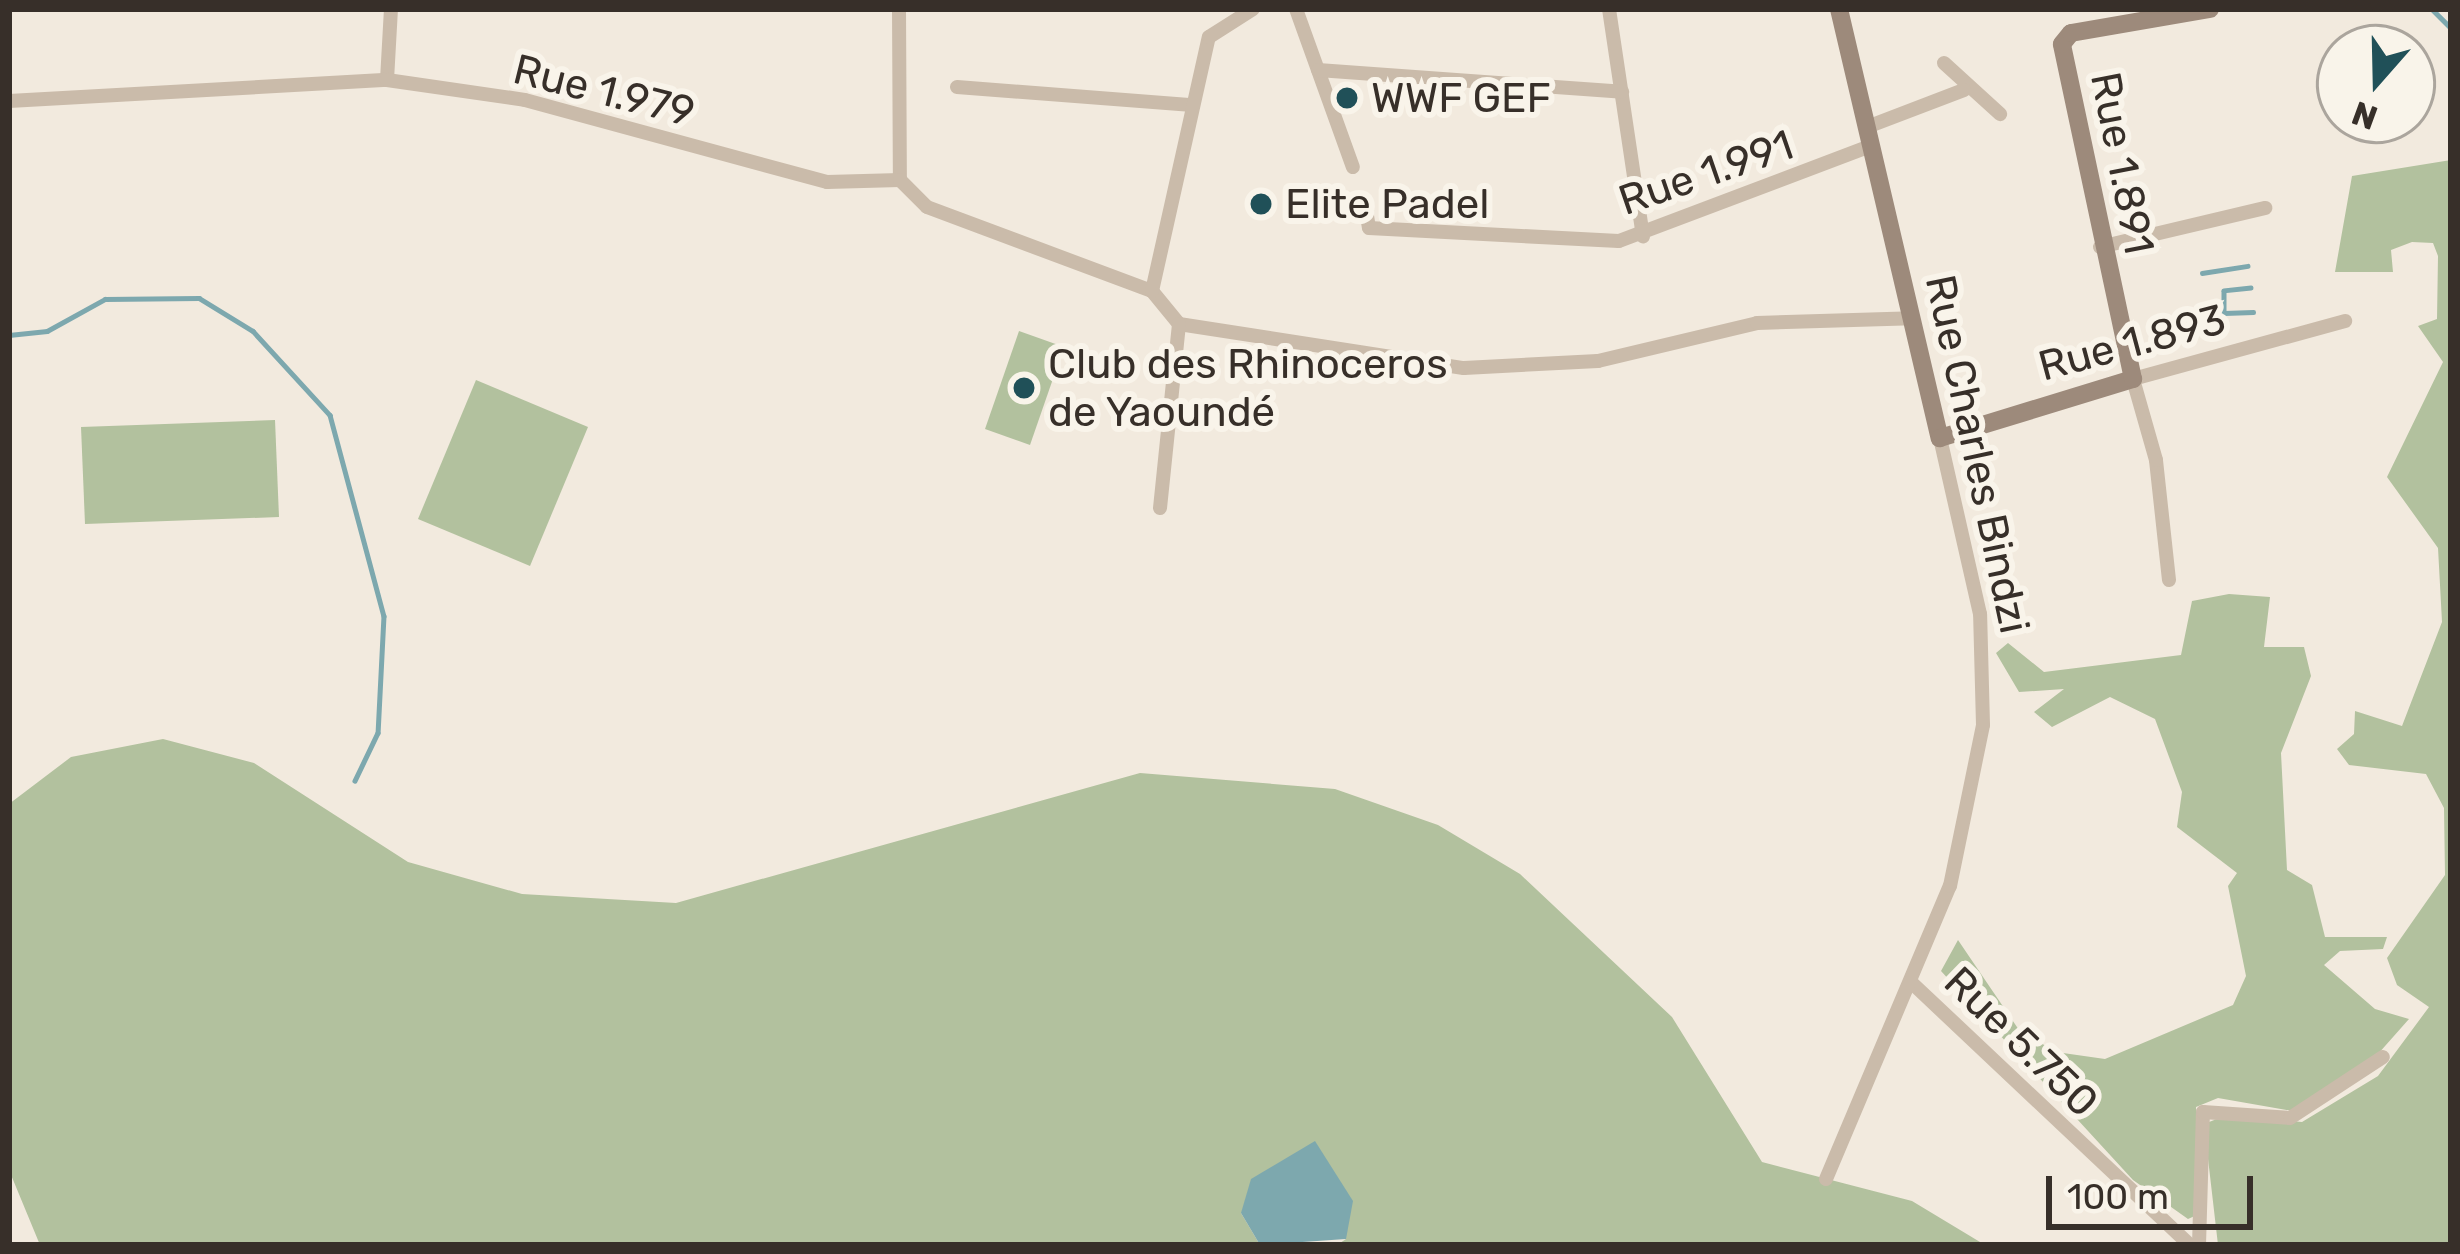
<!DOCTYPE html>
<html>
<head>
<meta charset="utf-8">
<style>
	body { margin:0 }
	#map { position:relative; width:2460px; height:1254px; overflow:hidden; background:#f2eade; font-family:Rubik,sans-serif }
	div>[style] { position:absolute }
	.green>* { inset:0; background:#b2c19e }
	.water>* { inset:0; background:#7da8ae }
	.stream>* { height:4.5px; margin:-2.25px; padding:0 2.25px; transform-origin:2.25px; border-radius:2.25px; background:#7da8ae }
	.street>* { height:14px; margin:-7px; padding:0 7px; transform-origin:7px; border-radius:7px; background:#cabbaa }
	.secondary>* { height:18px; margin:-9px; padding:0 9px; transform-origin:9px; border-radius:9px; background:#9d8a7b }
	.dots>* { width:33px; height:33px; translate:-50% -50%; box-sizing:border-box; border:6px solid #f9f4ea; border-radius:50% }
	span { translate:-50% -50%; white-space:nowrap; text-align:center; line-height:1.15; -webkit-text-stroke:12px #f9f4ea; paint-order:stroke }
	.street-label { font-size:42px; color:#372f29 }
	.poi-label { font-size:42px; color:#372f29 }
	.left { translate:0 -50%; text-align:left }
	.frame { position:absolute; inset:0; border:12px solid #372f29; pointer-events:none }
	.north { position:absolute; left:2316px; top:24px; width:120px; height:120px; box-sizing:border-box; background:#f9f4ea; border:3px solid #aba59d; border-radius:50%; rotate:200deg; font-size:33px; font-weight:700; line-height:48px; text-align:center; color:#372f29 }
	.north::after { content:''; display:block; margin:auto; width:42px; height:54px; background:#205058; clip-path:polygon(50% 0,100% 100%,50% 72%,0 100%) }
	.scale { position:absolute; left:2046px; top:1176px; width:207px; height:54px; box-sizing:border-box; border:6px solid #372f29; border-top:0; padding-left:15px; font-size:36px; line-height:42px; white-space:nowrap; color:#372f29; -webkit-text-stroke:9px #f9f4ea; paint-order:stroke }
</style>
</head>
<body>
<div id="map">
	<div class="green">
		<i style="clip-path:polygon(2451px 160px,2451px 1245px,2218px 1245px,2204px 1124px,2227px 1115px,2302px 1122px,2378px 1076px,2429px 1007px,2397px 985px,2387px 958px,2445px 875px,2444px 808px,2426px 774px,2349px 765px,2337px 749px,2354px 734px,2355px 711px,2402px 726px,2442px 622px,2438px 548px,2387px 477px,2443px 362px,2418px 326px,2437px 319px,2438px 256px,2433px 243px,2412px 242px,2391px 250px,2393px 272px,2335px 272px,2352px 176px)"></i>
		<i style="clip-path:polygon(1019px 331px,1064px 347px,1030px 445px,985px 429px)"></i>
		<i style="clip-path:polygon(476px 380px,588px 427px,530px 566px,418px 519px)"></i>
		<i style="clip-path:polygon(275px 420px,279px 517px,85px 524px,81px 427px)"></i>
		<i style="clip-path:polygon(2229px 594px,2270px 597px,2264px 647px,2304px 647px,2311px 676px,2281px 753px,2287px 870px,2312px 885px,2325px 937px,2387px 937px,2383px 949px,2340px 951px,2324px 965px,2375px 1009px,2409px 1019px,2370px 1063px,2293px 1111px,2218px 1098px,2196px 1107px,2197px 1215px,2188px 1219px,2133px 1180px,1941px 971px,1958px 940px,2019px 1030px,2056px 1052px,2105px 1059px,2233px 1005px,2246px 976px,2228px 886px,2237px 873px,2177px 827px,2182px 792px,2155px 719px,2110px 697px,2052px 727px,2034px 712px,2064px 689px,2019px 692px,1996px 653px,2008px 643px,2044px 672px,2181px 655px,2192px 601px)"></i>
		<i style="clip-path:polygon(163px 739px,254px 763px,408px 862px,522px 894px,676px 903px,1140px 773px,1335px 789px,1438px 825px,1520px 874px,1672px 1017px,1762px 1162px,1912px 1201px,1985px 1245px,1337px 1245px,1346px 1239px,1241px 1213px,1260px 1245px,40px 1245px,9px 1170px,9px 804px,71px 757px)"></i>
	</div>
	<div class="water">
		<i style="clip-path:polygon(1315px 1141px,1353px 1201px,1346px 1239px,1260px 1245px,1241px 1213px,1251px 1179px)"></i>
	</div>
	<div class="stream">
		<i style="left:2432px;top:9px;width:27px;rotate:45deg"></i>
		<i style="left:2202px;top:273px;width:46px;rotate:-8.8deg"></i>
		<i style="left:2251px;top:288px;width:27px;rotate:174deg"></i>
		<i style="left:2224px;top:291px;width:22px;rotate:90deg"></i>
		<i style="left:2224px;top:313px;width:29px;rotate:-2deg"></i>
		<i style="left:9px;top:335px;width:38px;rotate:-6deg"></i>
		<i style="left:47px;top:331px;width:66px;rotate:-28.9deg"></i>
		<i style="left:105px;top:299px;width:94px;rotate:-0.6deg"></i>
		<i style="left:199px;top:298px;width:63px;rotate:31.4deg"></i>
		<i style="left:253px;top:331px;width:114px;rotate:47.5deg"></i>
		<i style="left:330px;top:415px;width:208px;rotate:75deg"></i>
		<i style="left:384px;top:616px;width:117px;rotate:92.9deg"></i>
		<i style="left:378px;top:733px;width:53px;rotate:115.6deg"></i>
	</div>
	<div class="street">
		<i style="left:899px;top:9px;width:171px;rotate:89.7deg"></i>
		<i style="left:1296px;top:9px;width:168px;rotate:70.2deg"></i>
		<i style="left:1609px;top:9px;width:230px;rotate:81.5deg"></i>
		<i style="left:1944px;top:63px;width:76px;rotate:42.3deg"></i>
		<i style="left:1318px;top:70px;width:305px;rotate:4.1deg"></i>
		<i style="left:387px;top:80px;width:71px;rotate:-86.8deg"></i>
		<i style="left:957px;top:87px;width:236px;rotate:4.4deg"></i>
		<i style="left:9px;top:101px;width:379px;rotate:-3.2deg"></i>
		<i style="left:387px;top:80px;width:139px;rotate:8.2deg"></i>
		<i style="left:525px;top:100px;width:313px;rotate:15.2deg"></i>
		<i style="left:827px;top:182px;width:73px;rotate:-1.6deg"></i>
		<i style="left:1867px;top:127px;width:104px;rotate:-20.9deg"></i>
		<i style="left:900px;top:180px;width:38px;rotate:45deg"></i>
		<i style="left:927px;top:207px;width:240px;rotate:20.5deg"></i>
		<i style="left:1152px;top:291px;width:43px;rotate:50.7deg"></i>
		<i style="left:1179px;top:324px;width:288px;rotate:8.8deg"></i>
		<i style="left:1464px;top:368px;width:134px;rotate:-3deg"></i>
		<i style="left:1598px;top:361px;width:163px;rotate:-13.4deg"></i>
		<i style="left:1757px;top:323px;width:155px;rotate:-1.8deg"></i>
		<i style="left:1365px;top:203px;width:25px;rotate:81deg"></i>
		<i style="left:1369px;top:228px;width:250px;rotate:3deg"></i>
		<i style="left:1619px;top:241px;width:269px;rotate:-20.7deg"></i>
		<i style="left:2100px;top:247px;width:170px;rotate:-13.3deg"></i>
		<i style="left:1152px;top:291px;width:260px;rotate:-77.4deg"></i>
		<i style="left:1209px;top:37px;width:52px;rotate:-32.5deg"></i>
		<i style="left:1160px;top:508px;width:185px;rotate:-84.1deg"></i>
		<i style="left:2169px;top:580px;width:121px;rotate:-96.2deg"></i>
		<i style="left:2156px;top:460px;width:84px;rotate:-105.9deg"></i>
		<i style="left:2133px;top:379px;width:220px;rotate:-15.3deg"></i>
		<i style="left:1913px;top:984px;width:381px;rotate:43.3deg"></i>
		<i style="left:1826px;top:1179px;width:318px;rotate:-67.1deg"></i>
		<i style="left:1950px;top:886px;width:164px;rotate:-78.4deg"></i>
		<i style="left:1983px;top:725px;width:111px;rotate:-91.5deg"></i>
		<i style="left:1980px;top:614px;width:180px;rotate:-102.8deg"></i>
		<i style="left:2199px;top:1245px;width:133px;rotate:-88.3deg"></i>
		<i style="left:2203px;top:1112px;width:87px;rotate:3.9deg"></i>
		<i style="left:2290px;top:1118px;width:111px;rotate:-33.3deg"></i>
	</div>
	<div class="secondary">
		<i style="left:1839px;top:9px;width:441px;rotate:76.8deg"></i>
		<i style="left:1940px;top:438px;width:202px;rotate:-17deg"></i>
		<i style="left:2133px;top:379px;width:342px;rotate:-102deg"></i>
		<i style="left:2062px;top:44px;width:14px;rotate:-51deg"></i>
		<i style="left:2071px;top:33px;width:141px;rotate:-9.8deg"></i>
	</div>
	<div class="dots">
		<i style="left:1347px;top:98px;background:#205058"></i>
		<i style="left:1261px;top:204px;background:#205058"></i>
		<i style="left:1024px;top:388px;background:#205058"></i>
	</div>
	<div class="street-label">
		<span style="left:604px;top:91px;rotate:14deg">Rue 1.979</span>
		<span style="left:2122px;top:163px;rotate:79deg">Rue 1.891</span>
		<span style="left:1706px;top:173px;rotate:-19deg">Rue 1.991</span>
		<span style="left:2132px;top:343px;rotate:-15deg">Rue 1.893</span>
		<span style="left:1977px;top:454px;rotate:78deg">Rue Charles Bindzi</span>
		<span style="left:2021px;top:1042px;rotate:44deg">Rue 5.750</span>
	</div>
	<div class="poi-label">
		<span class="left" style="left:1371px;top:98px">WWF GEF</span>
		<span class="left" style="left:1285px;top:204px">Elite Padel</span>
		<span class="left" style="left:1048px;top:388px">Club des Rhinoceros<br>de Yaoundé</span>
	</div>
	<div class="frame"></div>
	<div class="north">N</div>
	<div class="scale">100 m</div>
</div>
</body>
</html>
